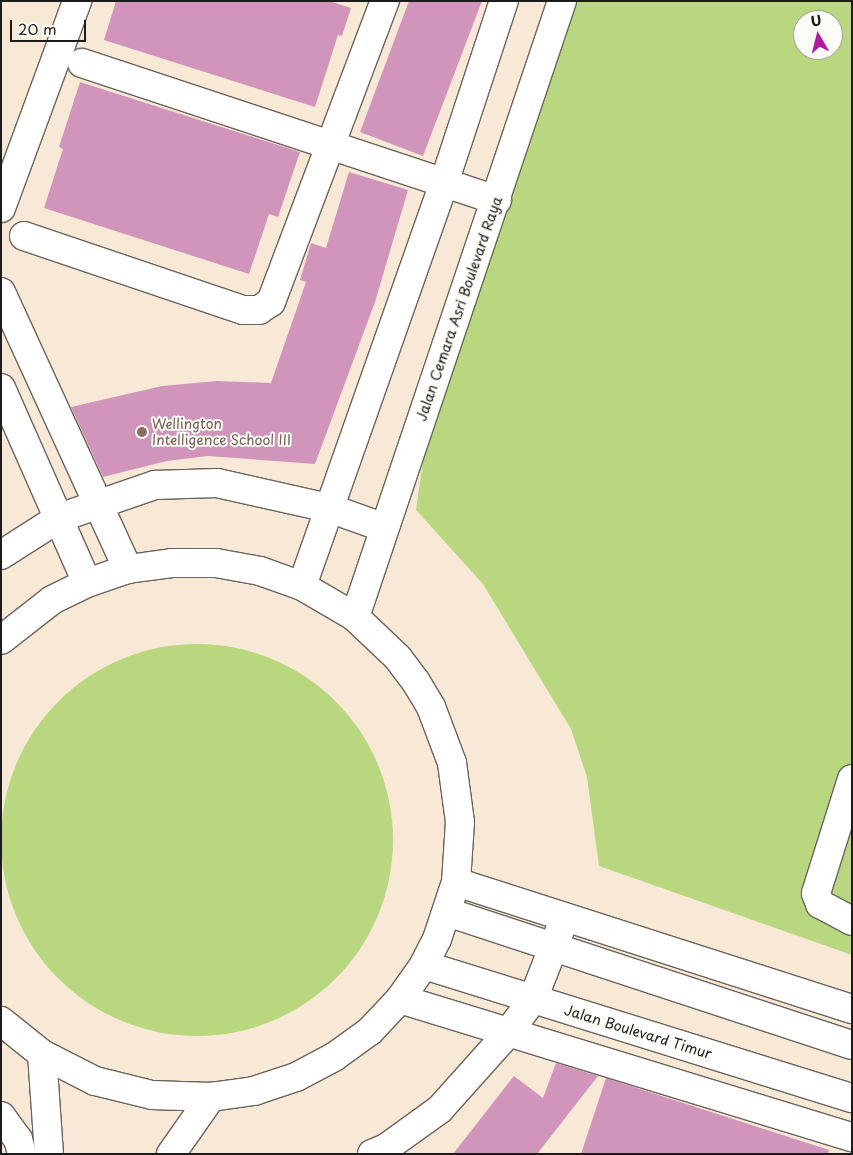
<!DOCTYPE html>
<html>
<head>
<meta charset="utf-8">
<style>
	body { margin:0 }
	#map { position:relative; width:853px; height:1155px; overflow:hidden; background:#f7e9d5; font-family:"Playpen Sans",sans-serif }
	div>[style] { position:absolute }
	.green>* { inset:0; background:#b8d77e }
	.round { border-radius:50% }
	.building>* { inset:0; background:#d195bb }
	.roads { filter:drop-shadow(1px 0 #69645d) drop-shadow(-1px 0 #69645d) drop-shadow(0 1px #69645d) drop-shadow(0 -1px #69645d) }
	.minor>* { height:28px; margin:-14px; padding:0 14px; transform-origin:14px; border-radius:14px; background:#fff }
	.dots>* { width:14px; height:14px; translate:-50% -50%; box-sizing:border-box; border:2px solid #fdfcf7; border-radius:50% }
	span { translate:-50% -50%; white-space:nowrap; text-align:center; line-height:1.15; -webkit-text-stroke:4px #fdfcf7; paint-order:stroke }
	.street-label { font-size:14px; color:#1c1c1c }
	.education-label { font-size:14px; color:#785e54 }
	.left { translate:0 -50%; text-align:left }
	.frame { position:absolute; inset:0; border:2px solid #1c1c1c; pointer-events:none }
	.north { position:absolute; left:793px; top:10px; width:50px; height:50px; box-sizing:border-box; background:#fdfcf7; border:1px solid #a3a29f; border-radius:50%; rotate:352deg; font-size:14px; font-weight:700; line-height:20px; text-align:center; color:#1c1c1c }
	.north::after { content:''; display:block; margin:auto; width:18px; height:22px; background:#b5179e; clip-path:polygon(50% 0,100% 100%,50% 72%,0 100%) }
	.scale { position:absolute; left:10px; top:20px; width:76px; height:22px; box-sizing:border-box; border:2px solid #1c1c1c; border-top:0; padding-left:6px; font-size:15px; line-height:18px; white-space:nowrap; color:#1c1c1c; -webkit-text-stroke:4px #fdfcf7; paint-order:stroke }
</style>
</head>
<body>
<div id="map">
	<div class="green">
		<i style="clip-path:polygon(evenodd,568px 1px,852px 1px,852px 955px,599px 866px,587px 777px,571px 729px,483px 584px,416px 510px,428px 426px,568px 1px,803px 20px,833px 20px,833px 50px,803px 50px,803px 20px)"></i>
		<i class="round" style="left:1px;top:644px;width:392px;height:392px"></i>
	</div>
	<div class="building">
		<i style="clip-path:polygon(116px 1px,329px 1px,351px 8px,342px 36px,338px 35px,315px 107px,104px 40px)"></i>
		<i style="clip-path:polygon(409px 1px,482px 1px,423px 156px,360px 132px)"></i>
		<i style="clip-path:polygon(80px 82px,300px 152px,278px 217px,269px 214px,249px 274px,44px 208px,63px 149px,59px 147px)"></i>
		<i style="clip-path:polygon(349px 172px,408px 190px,375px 302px,315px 464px,208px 456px,167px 461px,103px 477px,71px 407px,162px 386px,217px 381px,271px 383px,306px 282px,300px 280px,311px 243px,326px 248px)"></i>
		<i style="clip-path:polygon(556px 1063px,598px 1076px,537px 1154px,453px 1154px,514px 1076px,543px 1098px)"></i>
		<i style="clip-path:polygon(606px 1078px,829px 1150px,828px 1154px,581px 1154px)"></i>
	</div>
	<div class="roads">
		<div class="minor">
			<i style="left:82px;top:63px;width:437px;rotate:18.3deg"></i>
			<i style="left:1px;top:208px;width:221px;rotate:-69.8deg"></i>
			<i style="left:24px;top:236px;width:231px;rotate:18.7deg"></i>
			<i style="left:243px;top:310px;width:16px"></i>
			<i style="left:259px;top:310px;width:14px;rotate:-34deg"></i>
			<i style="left:271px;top:302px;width:322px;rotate:-69.3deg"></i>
			<i style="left:1px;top:292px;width:305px;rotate:65.4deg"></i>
			<i style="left:1px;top:388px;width:213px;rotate:66.2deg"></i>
			<i style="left:1px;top:555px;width:69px;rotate:-32.5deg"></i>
			<i style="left:59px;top:518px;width:102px;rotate:-19deg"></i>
			<i style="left:155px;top:485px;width:62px;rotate:-1.8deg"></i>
			<i style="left:217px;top:483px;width:115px;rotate:12.6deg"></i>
			<i style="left:329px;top:508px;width:59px;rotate:19.7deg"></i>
			<i style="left:302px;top:586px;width:427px;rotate:-70.6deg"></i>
			<i style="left:444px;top:183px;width:192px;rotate:-71.8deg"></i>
			<i style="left:355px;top:617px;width:650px;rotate:-71.43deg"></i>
			<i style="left:1px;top:640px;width:65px;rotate:-38.1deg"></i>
			<i style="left:52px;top:600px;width:39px;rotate:-26deg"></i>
			<i style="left:87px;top:583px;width:43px;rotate:-18.9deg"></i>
			<i style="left:128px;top:569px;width:44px;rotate:-7.8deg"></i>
			<i style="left:172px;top:563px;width:44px"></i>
			<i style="left:216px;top:563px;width:45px;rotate:10.3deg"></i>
			<i style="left:260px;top:571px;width:45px;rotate:19.7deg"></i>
			<i style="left:302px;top:586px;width:61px;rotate:30.3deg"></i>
			<i style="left:355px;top:617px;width:59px;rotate:43.6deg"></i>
			<i style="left:398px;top:658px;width:30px;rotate:53deg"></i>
			<i style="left:416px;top:682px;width:29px;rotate:59deg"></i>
			<i style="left:431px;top:707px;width:60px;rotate:69.4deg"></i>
			<i style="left:452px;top:763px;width:60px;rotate:82.3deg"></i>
			<i style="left:460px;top:822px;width:60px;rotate:93.8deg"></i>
			<i style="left:456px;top:882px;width:60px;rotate:108.4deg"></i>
			<i style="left:437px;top:939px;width:29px;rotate:117deg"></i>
			<i style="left:424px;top:965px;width:42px;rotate:125.2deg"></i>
			<i style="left:400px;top:999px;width:44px;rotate:133.2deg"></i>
			<i style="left:370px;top:1031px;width:44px;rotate:144.2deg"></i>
			<i style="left:334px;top:1057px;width:43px;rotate:152.2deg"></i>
			<i style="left:296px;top:1077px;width:44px;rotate:161.6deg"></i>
			<i style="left:254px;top:1091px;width:43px;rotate:172.1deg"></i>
			<i style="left:211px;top:1097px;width:59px;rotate:-178.1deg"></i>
			<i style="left:152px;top:1095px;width:59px;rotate:-166.2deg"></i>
			<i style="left:95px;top:1081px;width:59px;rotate:-153deg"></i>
			<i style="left:42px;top:1054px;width:53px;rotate:-141.2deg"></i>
			<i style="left:852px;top:779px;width:120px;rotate:107.5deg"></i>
			<i style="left:816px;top:893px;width:12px;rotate:70deg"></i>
			<i style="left:820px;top:904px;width:36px;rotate:28deg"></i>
			<i style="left:456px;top:882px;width:416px;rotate:17.8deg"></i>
			<i style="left:447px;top:912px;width:426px;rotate:18.2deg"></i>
			<i style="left:424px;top:965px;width:448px;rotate:17.3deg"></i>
			<i style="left:400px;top:999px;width:473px;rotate:17deg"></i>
			<i style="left:42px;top:1054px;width:100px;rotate:86deg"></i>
			<i style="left:1px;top:1116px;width:29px;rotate:54deg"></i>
			<i style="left:18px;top:1139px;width:16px;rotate:75deg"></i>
			<i style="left:171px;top:1154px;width:70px;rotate:-54.9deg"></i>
			<i style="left:372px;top:1154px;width:15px;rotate:-23deg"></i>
			<i style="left:386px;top:1148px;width:67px;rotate:-35.8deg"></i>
			<i style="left:440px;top:1109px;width:102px;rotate:-48.2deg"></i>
			<i style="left:508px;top:1033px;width:42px;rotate:-53.7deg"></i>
			<i style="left:533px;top:999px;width:74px;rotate:-68.6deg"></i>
		</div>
	</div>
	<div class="dots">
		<i style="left:142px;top:432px;background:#8d6e63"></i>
	</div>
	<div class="street-label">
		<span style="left:459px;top:309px;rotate:-71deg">Jalan Cemara Asri Boulevard Raya</span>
		<span style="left:638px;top:1032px;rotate:17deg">Jalan Boulevard Timur</span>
	</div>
	<div class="education-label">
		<span class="left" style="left:152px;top:432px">Wellington<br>Intelligence School III</span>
	</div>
	<div class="frame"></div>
	<div class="north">U</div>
	<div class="scale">20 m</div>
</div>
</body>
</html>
